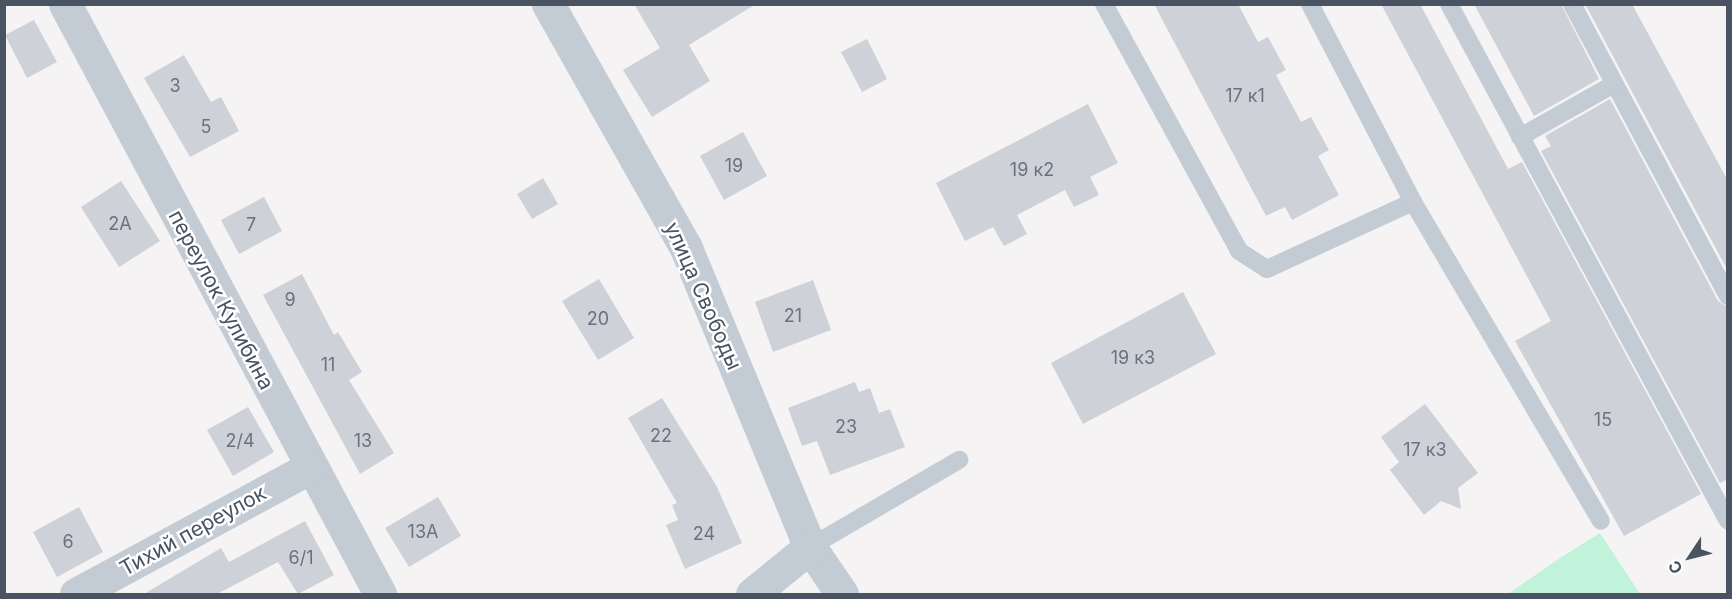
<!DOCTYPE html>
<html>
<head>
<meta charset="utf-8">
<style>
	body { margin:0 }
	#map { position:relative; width:1732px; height:599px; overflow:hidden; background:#f5f3f3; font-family:Inter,sans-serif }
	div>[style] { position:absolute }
	.green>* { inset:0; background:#c1f3da }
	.building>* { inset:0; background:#ced1d8 }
	.lane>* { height:18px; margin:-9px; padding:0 9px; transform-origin:9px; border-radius:9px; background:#c3cbd4 }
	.street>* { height:33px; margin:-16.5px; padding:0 16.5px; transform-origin:16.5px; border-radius:16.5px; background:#c3cbd4 }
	span { translate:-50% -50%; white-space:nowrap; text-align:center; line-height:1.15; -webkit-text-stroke:5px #fff; paint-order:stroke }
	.number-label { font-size:18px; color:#6a7280 }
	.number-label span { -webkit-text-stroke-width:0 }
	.street-label { font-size:21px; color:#495362 }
	.frame { position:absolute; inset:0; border:6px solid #495362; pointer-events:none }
	.north { position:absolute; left:1660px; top:527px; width:60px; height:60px; -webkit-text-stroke:4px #fff; paint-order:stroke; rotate:235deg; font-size:16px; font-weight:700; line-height:24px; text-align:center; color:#495362 }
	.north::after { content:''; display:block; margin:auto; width:21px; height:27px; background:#495362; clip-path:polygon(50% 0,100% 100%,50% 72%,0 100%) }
</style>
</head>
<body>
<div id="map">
	<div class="green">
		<i style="clip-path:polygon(1600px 533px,1640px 594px,1508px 594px,1560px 558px)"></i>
	</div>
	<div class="building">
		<i style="clip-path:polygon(634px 4px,756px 4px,689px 45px,710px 81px,652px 117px,623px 70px,660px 48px)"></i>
		<i style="clip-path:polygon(1154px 4px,1238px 4px,1258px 42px,1268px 37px,1286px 70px,1276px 75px,1301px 122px,1311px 117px,1329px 150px,1318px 156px,1339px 195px,1292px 220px,1285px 207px,1266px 216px)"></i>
		<i style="clip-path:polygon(1381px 4px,1420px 4px,1508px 169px,1522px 162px,1701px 494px,1624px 536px,1515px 341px,1551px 321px)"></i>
		<i style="clip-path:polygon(1474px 4px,1561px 4px,1599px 79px,1534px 116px)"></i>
		<i style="clip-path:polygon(1585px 4px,1632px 4px,1728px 181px,1728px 271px)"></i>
		<i style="clip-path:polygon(34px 20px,57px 62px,27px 78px,5px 35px)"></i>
		<i style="clip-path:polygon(867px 39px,887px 79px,862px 92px,841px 52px)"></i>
		<i style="clip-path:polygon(184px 55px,211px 102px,221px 97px,239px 131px,190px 157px,144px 78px)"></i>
		<i style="clip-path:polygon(1610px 99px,1718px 301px,1728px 307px,1728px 479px,1720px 483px,1541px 151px,1551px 146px,1545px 136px)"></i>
		<i style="clip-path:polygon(1088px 104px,1118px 163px,1090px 177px,1099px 195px,1074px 207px,1065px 190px,1017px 215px,1027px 234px,1004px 246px,993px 227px,965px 241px,936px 183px)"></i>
		<i style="clip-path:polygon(743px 132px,767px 176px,724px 200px,700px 156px)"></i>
		<i style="clip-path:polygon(543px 178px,558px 204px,532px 219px,517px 194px)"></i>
		<i style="clip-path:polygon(121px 181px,160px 241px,119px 267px,81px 207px)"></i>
		<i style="clip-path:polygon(264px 197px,282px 231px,239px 254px,221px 220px)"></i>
		<i style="clip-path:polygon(302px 274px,334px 335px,338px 332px,362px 372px,349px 380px,394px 453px,360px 474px,263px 295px)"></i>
		<i style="clip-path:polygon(599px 279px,634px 338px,598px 360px,562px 301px)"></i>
		<i style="clip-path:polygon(813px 280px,831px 330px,773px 352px,755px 302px)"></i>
		<i style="clip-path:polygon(1183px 292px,1216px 354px,1083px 424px,1051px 363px)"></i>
		<i style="clip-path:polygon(855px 382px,859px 392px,870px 388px,879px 413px,890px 409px,905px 447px,830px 475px,817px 441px,802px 446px,788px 408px)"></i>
		<i style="clip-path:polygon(662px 398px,716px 485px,742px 543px,685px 569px,666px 525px,678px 520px,672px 505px,677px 503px,628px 418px)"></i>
		<i style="clip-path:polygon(1425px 404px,1478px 473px,1458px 488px,1461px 509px,1441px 501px,1424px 515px,1390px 470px,1399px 462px,1381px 437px)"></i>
		<i style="clip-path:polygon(248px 407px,274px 452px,233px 476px,207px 430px)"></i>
		<i style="clip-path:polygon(438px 497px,461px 536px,409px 567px,385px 528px)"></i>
		<i style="clip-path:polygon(79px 507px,103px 552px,57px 577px,33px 532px)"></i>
		<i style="clip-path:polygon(305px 521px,334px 575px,298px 594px,278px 562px,217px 594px,144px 594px,221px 548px,229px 562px)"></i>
	</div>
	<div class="lane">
		<i style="left:1104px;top:4px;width:281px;rotate:61.3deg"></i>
		<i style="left:1239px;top:251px;width:33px;rotate:33deg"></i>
		<i style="left:1267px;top:269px;width:161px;rotate:-24.7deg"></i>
		<i style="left:1413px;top:202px;width:223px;rotate:-117.5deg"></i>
		<i style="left:1449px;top:4px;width:587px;rotate:61.65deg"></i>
		<i style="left:1572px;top:4px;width:331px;rotate:61.9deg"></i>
		<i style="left:1520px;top:137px;width:108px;rotate:-29.4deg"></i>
		<i style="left:1413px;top:202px;width:370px;rotate:59.5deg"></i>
		<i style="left:810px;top:547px;width:173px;rotate:-30.3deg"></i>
	</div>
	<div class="street">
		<i style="left:65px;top:4px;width:669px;rotate:61.9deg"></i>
		<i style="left:548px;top:4px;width:280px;rotate:60.5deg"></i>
		<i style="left:686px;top:248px;width:324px;rotate:67.5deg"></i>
		<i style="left:810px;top:547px;width:57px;rotate:55.8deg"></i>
		<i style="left:76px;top:594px;width:265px;rotate:-28.4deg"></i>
		<i style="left:752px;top:594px;width:75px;rotate:-39deg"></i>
	</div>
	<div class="number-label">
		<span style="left:175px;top:86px">3</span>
		<span style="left:1245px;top:96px">17 к1</span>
		<span style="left:206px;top:127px">5</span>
		<span style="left:734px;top:166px">19</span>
		<span style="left:1032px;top:170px">19 к2</span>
		<span style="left:120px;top:224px">2А</span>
		<span style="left:251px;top:225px">7</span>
		<span style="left:290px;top:300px">9</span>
		<span style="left:793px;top:316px">21</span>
		<span style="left:598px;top:319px">20</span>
		<span style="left:1133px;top:358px">19 к3</span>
		<span style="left:328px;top:365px">11</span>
		<span style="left:1603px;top:420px">15</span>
		<span style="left:846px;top:427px">23</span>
		<span style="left:661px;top:436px">22</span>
		<span style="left:240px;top:441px">2/4</span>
		<span style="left:363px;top:441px">13</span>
		<span style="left:1425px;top:450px">17 к3</span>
		<span style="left:423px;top:532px">13А</span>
		<span style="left:704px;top:534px">24</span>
		<span style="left:68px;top:542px">6</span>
		<span style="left:301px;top:558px">6/1</span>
	</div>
	<div class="street-label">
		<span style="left:703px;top:296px;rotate:66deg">улица Свободы</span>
		<span style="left:221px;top:300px;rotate:62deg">переулок Кулибина</span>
		<span style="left:193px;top:531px;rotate:-29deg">Тихий переулок</span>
	</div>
	<div class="frame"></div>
	<div class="north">С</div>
</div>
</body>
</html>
